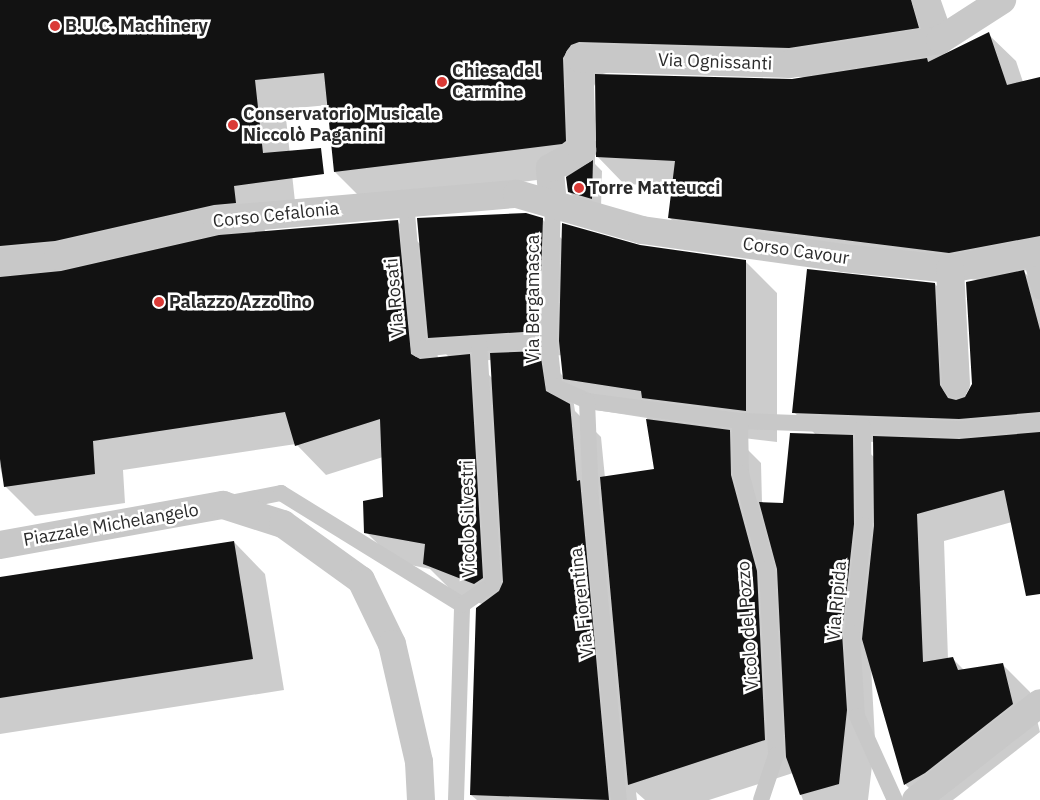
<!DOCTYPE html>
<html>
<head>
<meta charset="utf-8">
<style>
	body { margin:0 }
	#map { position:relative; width:1040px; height:800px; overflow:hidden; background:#fff; font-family:"IBM Plex Sans",sans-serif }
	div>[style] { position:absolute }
	.shadow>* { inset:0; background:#0003 }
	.building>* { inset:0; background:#121212 }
	.lane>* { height:16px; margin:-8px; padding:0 8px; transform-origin:8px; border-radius:8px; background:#c8c8c8 }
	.street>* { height:28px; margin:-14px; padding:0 14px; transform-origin:14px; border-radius:14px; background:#c8c8c8 }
	.dots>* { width:14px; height:14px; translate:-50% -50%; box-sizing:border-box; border:2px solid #fff; border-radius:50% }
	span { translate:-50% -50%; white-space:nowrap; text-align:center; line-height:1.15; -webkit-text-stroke:5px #fff; paint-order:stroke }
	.poi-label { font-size:18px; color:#2b2b2b; font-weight:700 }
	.left { translate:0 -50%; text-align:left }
	.street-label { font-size:18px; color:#2b2b2b }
</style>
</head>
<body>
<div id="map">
	<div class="shadow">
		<i style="clip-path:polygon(evenodd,0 0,933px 0,947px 54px,988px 34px,1016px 61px,1023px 82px,1040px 78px,1040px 267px,1023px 271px,1040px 288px,1040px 573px,1012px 522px,944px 541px,948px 659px,952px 658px,965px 671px,1002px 664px,1030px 692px,1040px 732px,953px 800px,921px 800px,906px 785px,871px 666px,875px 740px,868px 800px,803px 800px,793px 773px,709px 800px,645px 800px,636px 792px,637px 800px,477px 800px,471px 795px,482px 604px,455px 594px,430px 569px,396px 562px,366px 532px,384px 498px,383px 457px,326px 475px,296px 444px,123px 470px,125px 503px,35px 516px,5px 486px,0 467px,0 0,610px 72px,804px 77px,792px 81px,599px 75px,610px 72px,0 0,596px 82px,597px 141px,595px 141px,593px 88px,596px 82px,0 0,329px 105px,335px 172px,365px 202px,568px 176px,569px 192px,578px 201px,601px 208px,602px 171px,595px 164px,595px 154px,624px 184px,673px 186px,669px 217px,696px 245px,978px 280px,973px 383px,966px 395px,962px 312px,935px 284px,794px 412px,816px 435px,784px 504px,762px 503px,761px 463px,735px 437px,777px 442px,777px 293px,745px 261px,563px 240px,542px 219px,421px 245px,397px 221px,265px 233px,264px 215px,296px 211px,285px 109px,329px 105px,0 0,436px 344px,449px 357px,438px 358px,436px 344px,0 0,562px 355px,564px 377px,544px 357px,562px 355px,0 0,491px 360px,492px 378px,475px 361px,491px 360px,0 0,571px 386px,596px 410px,647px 418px,656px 470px,605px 478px,601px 437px,575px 411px,571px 386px,0 0,857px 441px,874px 442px,875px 458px,857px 441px)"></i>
		<i style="clip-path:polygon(234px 542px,265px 574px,284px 690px,0 734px,0 578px)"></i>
	</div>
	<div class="building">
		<i style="clip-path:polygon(0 0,911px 0,919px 28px,789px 48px,579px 42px,571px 45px,563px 58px,566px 141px,562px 144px,334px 172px,324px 73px,255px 80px,263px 153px,321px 148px,324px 174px,234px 186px,236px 203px,214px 205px,55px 241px,0 246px)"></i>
		<i style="clip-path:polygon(989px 32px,1007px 85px,1040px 77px,1040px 236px,949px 253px,668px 218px,675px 161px,596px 157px,595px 74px,792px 79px,927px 58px,928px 62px)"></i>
		<i style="clip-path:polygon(593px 160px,592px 199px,568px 192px,566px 177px)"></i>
		<i style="clip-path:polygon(526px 213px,543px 218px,539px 331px,428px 338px,417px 218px)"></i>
		<i style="clip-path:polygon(398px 220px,411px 354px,420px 359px,470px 354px,483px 578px,474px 584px,423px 564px,425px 544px,364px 533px,363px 501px,383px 497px,380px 419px,295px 446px,285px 412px,93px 441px,95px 474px,4px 487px,0 459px,0 277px,61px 271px,219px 235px)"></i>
		<i style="clip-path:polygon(562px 223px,640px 245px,746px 260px,746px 411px,642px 398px,641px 391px,563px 379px,559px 341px)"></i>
		<i style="clip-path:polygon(807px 269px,935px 283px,940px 385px,948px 398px,956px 400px,965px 397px,972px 384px,966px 282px,1024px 270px,1040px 330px,1040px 412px,959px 419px,792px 413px)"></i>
		<i style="clip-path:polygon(540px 351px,546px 391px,570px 404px,577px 481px,580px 480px,609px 800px,470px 795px,476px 608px,499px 591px,503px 582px,490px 353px)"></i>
		<i style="clip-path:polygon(646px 419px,730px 430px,731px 475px,757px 571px,765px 740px,628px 785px,600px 477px,654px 469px)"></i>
		<i style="clip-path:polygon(1040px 432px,1040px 594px,1026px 596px,1004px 490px,917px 514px,923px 662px,953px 657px,958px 670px,1003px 663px,1013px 704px,925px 773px,904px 785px,862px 639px,874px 526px,873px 436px,959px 439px)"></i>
		<i style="clip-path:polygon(790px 433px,853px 435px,854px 524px,842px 633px,847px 710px,839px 784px,800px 795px,786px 757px,777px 569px,759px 502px,783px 503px)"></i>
		<i style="clip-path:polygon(234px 541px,253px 659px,0 698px,0 577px)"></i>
	</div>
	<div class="lane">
		<i style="left:406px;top:202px;width:148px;rotate:84.9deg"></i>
		<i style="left:419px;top:349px;width:60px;rotate:-5.7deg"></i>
		<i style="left:479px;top:343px;width:70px;rotate:-1.6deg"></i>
		<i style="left:553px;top:205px;width:136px;rotate:91.7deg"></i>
		<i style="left:549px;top:341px;width:45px;rotate:83.7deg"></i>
		<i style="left:554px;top:386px;width:36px;rotate:24deg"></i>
		<i style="left:587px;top:401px;width:154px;rotate:7.4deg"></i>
		<i style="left:740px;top:421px;width:219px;rotate:2.1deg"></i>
		<i style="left:959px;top:429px;width:81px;rotate:-4.9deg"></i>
		<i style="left:1030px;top:254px;width:39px;rotate:75deg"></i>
		<i style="left:587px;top:401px;width:99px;rotate:87.7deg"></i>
		<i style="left:591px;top:500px;width:301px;rotate:84.7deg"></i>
		<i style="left:740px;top:421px;width:52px;rotate:88.9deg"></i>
		<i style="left:741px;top:473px;width:99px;rotate:74.8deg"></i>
		<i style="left:767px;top:569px;width:186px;rotate:87.2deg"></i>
		<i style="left:776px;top:755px;width:47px;rotate:108.4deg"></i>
		<i style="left:863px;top:427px;width:98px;rotate:89.4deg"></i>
		<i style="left:864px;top:525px;width:109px;rotate:96.3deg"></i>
		<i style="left:852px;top:633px;width:83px;rotate:86.6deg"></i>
		<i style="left:857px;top:716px;width:92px;rotate:65.7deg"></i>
		<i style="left:230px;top:503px;width:52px;rotate:-11.1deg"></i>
		<i style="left:281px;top:493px;width:213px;rotate:31.7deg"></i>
		<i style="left:456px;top:800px;width:195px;rotate:-88.2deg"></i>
		<i style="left:462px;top:605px;width:38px;rotate:-35deg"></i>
		<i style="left:493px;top:583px;width:240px;rotate:-93.3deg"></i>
	</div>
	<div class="street">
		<i style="left:926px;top:0;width:42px;rotate:70.7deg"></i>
		<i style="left:553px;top:205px;width:37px;rotate:-95deg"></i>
		<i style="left:550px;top:168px;width:37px;rotate:-29deg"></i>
		<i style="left:582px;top:150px;width:92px;rotate:-91.9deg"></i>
		<i style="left:579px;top:58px;width:211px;rotate:1.6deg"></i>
		<i style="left:790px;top:64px;width:152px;rotate:-9.1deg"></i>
		<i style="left:940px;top:40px;width:74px;rotate:-32.8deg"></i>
		<i style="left:0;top:262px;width:58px;rotate:-5.9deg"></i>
		<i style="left:58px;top:256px;width:163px;rotate:-12.8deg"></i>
		<i style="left:217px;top:220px;width:301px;rotate:-5deg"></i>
		<i style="left:517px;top:194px;width:130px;rotate:16.1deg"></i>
		<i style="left:642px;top:230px;width:203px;rotate:7.9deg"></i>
		<i style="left:843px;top:258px;width:108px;rotate:5.9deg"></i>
		<i style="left:950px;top:269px;width:92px;rotate:-11.3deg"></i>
		<i style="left:950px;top:269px;width:115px;rotate:87deg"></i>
		<i style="left:0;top:545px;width:227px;rotate:-10.2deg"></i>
		<i style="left:223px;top:505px;width:63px;rotate:17.6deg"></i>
		<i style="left:283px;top:524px;width:96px;rotate:35.7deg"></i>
		<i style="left:361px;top:580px;width:71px;rotate:64.2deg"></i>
		<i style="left:392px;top:644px;width:121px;rotate:77.1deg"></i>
		<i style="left:419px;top:762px;width:38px;rotate:87deg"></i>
		<i style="left:916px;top:800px;width:157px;rotate:-38deg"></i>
	</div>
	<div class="dots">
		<i style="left:55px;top:26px;background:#da3a36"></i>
		<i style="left:442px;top:82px;background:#da3a36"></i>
		<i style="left:233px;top:125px;background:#da3a36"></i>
		<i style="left:579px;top:188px;background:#da3a36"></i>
		<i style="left:159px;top:302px;background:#da3a36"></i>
	</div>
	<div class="poi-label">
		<span class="left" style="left:65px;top:26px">B.U.C. Machinery</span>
		<span class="left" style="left:452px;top:82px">Chiesa del<br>Carmine</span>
		<span class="left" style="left:243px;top:125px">Conservatorio Musicale<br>Niccolò Paganini</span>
		<span class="left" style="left:589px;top:188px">Torre Matteucci</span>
		<span class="left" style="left:169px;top:302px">Palazzo Azzolino</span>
	</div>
	<div class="street-label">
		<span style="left:715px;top:62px;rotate:2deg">Via Ognissanti</span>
		<span style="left:276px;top:215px;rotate:-6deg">Corso Cefalonia</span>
		<span style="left:796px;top:251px;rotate:8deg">Corso Cavour</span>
		<span style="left:395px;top:298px;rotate:-95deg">Via Rosati</span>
		<span style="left:533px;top:299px;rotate:-90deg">Via Bergamasca</span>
		<span style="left:468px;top:519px;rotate:-91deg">Vicolo Silvestri</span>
		<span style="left:111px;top:525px;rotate:-10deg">Piazzale Michelangelo</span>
		<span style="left:837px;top:601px;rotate:-85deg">Via Ripida</span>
		<span style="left:582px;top:603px;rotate:-96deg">Via Fiorentina</span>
		<span style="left:748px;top:626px;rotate:-94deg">Vicolo del Pozzo</span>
	</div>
</div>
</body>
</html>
